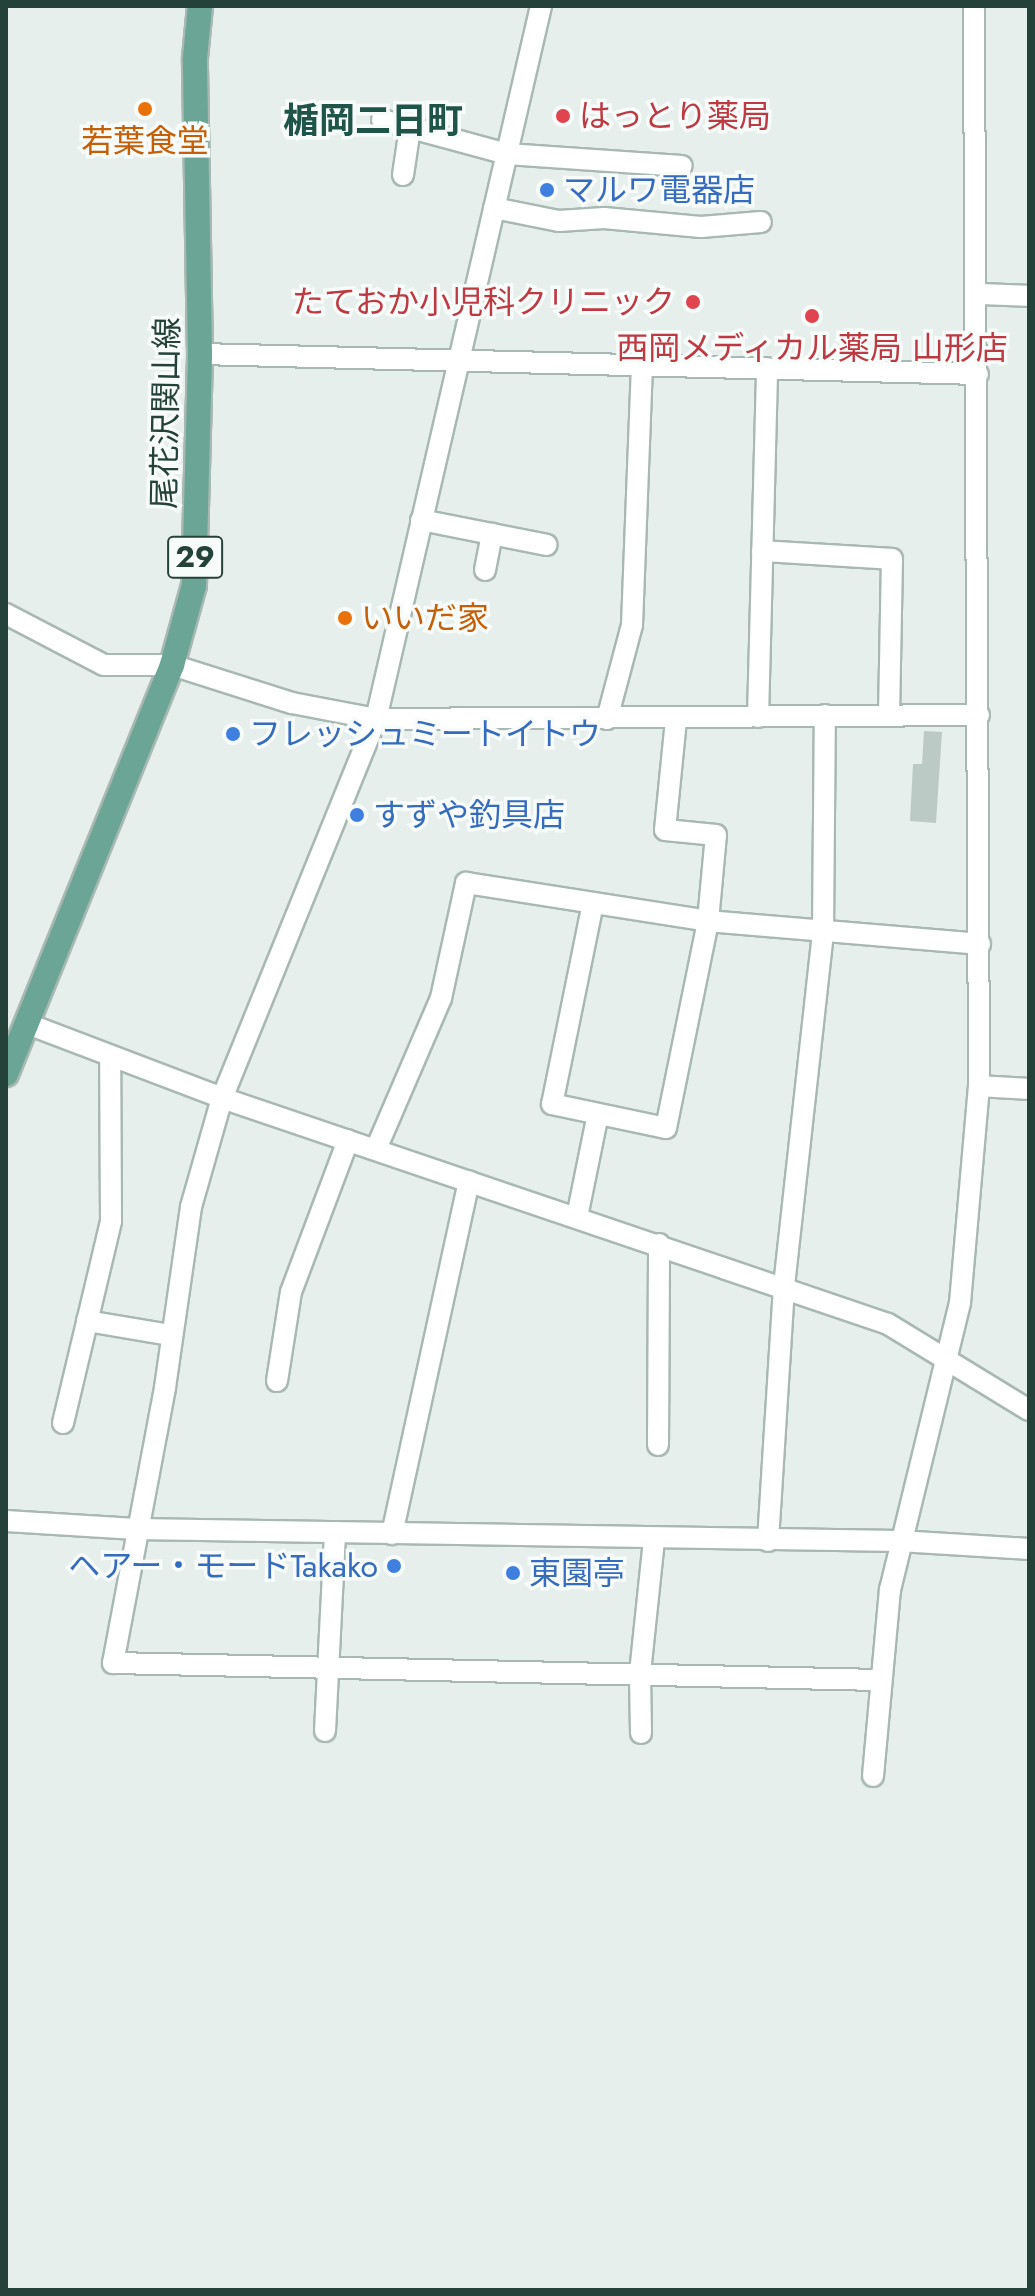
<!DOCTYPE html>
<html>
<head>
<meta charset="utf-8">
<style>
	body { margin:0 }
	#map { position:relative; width:1035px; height:2296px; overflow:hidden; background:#e6efeb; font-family:Jost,"Noto Sans JP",sans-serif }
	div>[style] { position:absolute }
	.building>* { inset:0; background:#bbcac4 }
	.roads { filter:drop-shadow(2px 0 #a8b8b2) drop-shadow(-2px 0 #a8b8b2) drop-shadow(0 2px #a8b8b2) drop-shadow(0 -2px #a8b8b2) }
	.minor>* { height:20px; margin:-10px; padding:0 10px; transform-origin:10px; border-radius:10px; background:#fff }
	.major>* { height:24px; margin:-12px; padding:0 12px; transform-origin:12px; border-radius:12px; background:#6aa596 }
	.dots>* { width:22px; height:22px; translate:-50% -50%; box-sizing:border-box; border:4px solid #f7fbf9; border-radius:50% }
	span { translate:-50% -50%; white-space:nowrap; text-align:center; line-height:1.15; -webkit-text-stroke:7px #f7fbf9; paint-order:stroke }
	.shield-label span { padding:2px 6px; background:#f7fbf9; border:2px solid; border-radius:6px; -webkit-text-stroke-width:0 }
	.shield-label { font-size:30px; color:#24423a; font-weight:700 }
	.health-label { font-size:32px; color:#be3a42 }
	.left { translate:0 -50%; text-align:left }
	.right { translate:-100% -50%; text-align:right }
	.food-label { font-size:32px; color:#c56008 }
	.shop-label { font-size:32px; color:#366cbe }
	.street-label { font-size:32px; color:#24423a }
	.quarter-label { font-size:36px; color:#1f5548; font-weight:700 }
	.frame { position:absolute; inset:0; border:8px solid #24423a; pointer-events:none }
</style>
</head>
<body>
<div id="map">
	<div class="building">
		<i style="clip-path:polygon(924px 731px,942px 732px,936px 823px,910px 821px,913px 764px,922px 764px)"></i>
	</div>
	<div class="roads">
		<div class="minor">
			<i style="left:541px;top:6px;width:732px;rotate:103.03deg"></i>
			<i style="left:376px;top:719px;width:409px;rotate:112.1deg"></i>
			<i style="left:222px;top:1098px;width:113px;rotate:105.9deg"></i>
			<i style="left:191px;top:1207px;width:183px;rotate:98.2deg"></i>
			<i style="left:165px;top:1388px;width:280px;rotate:100.7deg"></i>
			<i style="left:113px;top:1663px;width:765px;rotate:1.27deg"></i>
			<i style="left:382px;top:120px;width:130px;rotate:15.2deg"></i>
			<i style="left:507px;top:154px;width:175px;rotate:3.9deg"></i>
			<i style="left:403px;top:175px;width:48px;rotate:-81.5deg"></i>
			<i style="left:494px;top:208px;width:66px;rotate:11.3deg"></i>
			<i style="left:559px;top:221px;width:45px;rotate:-3.8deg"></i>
			<i style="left:604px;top:218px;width:97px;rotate:5.3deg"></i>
			<i style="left:701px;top:227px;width:60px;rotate:-4.8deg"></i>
			<i style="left:978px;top:294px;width:51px;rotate:2.2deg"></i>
			<i style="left:200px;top:354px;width:778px;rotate:1.47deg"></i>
			<i style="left:421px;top:520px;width:128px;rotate:11.2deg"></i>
			<i style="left:762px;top:551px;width:130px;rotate:3.5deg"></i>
			<i style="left:892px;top:559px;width:155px;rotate:91.1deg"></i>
			<i style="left:485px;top:570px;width:37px;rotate:-79deg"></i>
			<i style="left:6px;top:614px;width:110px;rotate:27.5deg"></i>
			<i style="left:104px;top:665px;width:68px"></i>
			<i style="left:172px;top:665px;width:126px;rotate:17.6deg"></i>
			<i style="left:292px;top:703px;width:86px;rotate:10.8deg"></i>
			<i style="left:376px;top:719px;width:603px;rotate:-0.38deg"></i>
			<i style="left:758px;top:717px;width:349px;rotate:-88.5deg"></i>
			<i style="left:607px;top:719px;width:97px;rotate:-75.1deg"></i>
			<i style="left:632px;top:625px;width:260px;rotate:-87.8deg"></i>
			<i style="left:593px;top:903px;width:205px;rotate:101.5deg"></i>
			<i style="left:552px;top:1104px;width:116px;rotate:11.9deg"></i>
			<i style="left:666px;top:1128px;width:211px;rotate:-78.5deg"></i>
			<i style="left:708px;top:921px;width:86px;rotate:-84.7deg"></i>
			<i style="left:716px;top:835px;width:51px;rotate:-174.4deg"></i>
			<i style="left:665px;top:830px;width:111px;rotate:-84.3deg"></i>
			<i style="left:25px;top:1023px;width:211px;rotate:20.8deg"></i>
			<i style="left:222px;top:1098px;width:703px;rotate:18.74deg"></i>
			<i style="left:888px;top:1324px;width:165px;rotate:31.4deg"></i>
			<i style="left:979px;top:1086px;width:50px;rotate:3.4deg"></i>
			<i style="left:376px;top:1149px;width:164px;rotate:-66.7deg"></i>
			<i style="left:441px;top:998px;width:118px;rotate:-77.7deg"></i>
			<i style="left:466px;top:883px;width:245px;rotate:8.9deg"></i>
			<i style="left:708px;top:921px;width:273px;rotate:4.8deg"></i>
			<i style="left:577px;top:1217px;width:105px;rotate:-78.5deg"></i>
			<i style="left:87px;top:1321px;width:85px;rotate:9.5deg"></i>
			<i style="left:277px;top:1381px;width:90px;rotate:-81.1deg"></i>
			<i style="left:291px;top:1292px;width:162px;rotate:-69.4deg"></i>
			<i style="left:63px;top:1423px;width:208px;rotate:-76.6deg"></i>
			<i style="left:111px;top:1221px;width:165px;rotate:-90.3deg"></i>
			<i style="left:658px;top:1445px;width:201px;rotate:-89.7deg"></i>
			<i style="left:6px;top:1521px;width:130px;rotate:3.5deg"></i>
			<i style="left:136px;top:1529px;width:763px;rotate:0.9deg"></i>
			<i style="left:899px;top:1541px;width:130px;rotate:3.5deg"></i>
			<i style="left:392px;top:1534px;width:361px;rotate:-77.7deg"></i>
			<i style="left:768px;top:1541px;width:256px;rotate:-86.4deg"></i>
			<i style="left:784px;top:1286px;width:357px;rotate:-83.7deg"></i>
			<i style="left:823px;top:931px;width:216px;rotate:-89.5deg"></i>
			<i style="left:325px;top:1731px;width:199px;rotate:-87.1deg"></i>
			<i style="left:641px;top:1733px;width:60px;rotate:-91deg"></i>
			<i style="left:640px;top:1673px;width:135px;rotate:-84deg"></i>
			<i style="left:873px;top:1776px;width:187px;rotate:-84.8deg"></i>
			<i style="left:890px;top:1590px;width:295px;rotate:-76.3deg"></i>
			<i style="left:960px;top:1303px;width:218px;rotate:-85deg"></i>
			<i style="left:979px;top:1086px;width:1080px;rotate:-90.27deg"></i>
		</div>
		<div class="major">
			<i style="left:6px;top:1074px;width:441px;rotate:-67.9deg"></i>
			<i style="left:172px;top:665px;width:83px;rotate:-74.6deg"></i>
			<i style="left:194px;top:585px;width:231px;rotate:-88.5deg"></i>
			<i style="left:200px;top:354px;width:296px;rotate:-91deg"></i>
			<i style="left:195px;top:58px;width:52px;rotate:-84.5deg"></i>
		</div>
	</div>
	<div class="dots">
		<i style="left:145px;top:109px;background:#e8710a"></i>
		<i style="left:563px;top:116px;background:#e0444e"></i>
		<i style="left:547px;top:190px;background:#3f7fe0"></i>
		<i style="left:693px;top:302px;background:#e0444e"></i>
		<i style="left:812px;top:316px;background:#e0444e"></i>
		<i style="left:345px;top:618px;background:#e8710a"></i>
		<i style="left:233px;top:734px;background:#3f7fe0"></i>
		<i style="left:357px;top:815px;background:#3f7fe0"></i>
		<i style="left:394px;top:1566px;background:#3f7fe0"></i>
		<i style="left:513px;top:1573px;background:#3f7fe0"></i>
	</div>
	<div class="shield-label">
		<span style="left:195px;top:557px">29</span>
	</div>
	<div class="health-label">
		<span class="left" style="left:579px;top:116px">はっとり薬局</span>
		<span class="right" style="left:675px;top:302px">たておか小児科クリニック</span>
		<span style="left:812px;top:348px">西岡メディカル薬局 山形店</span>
	</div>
	<div class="food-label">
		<span style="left:145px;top:141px">若葉食堂</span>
		<span class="left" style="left:361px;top:618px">いいだ家</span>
	</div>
	<div class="shop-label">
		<span class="left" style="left:563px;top:190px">マルワ電器店</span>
		<span class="left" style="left:249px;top:734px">フレッシュミートイトウ</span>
		<span class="left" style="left:373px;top:815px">すずや釣具店</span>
		<span class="right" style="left:378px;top:1566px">ヘアー・モードTakako</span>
		<span class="left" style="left:529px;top:1573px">東園亭</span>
	</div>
	<div class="street-label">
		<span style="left:166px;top:413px;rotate:-89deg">尾花沢関山線</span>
	</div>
	<div class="quarter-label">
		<span style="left:373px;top:121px">楯岡二日町</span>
	</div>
	<div class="frame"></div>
</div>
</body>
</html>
